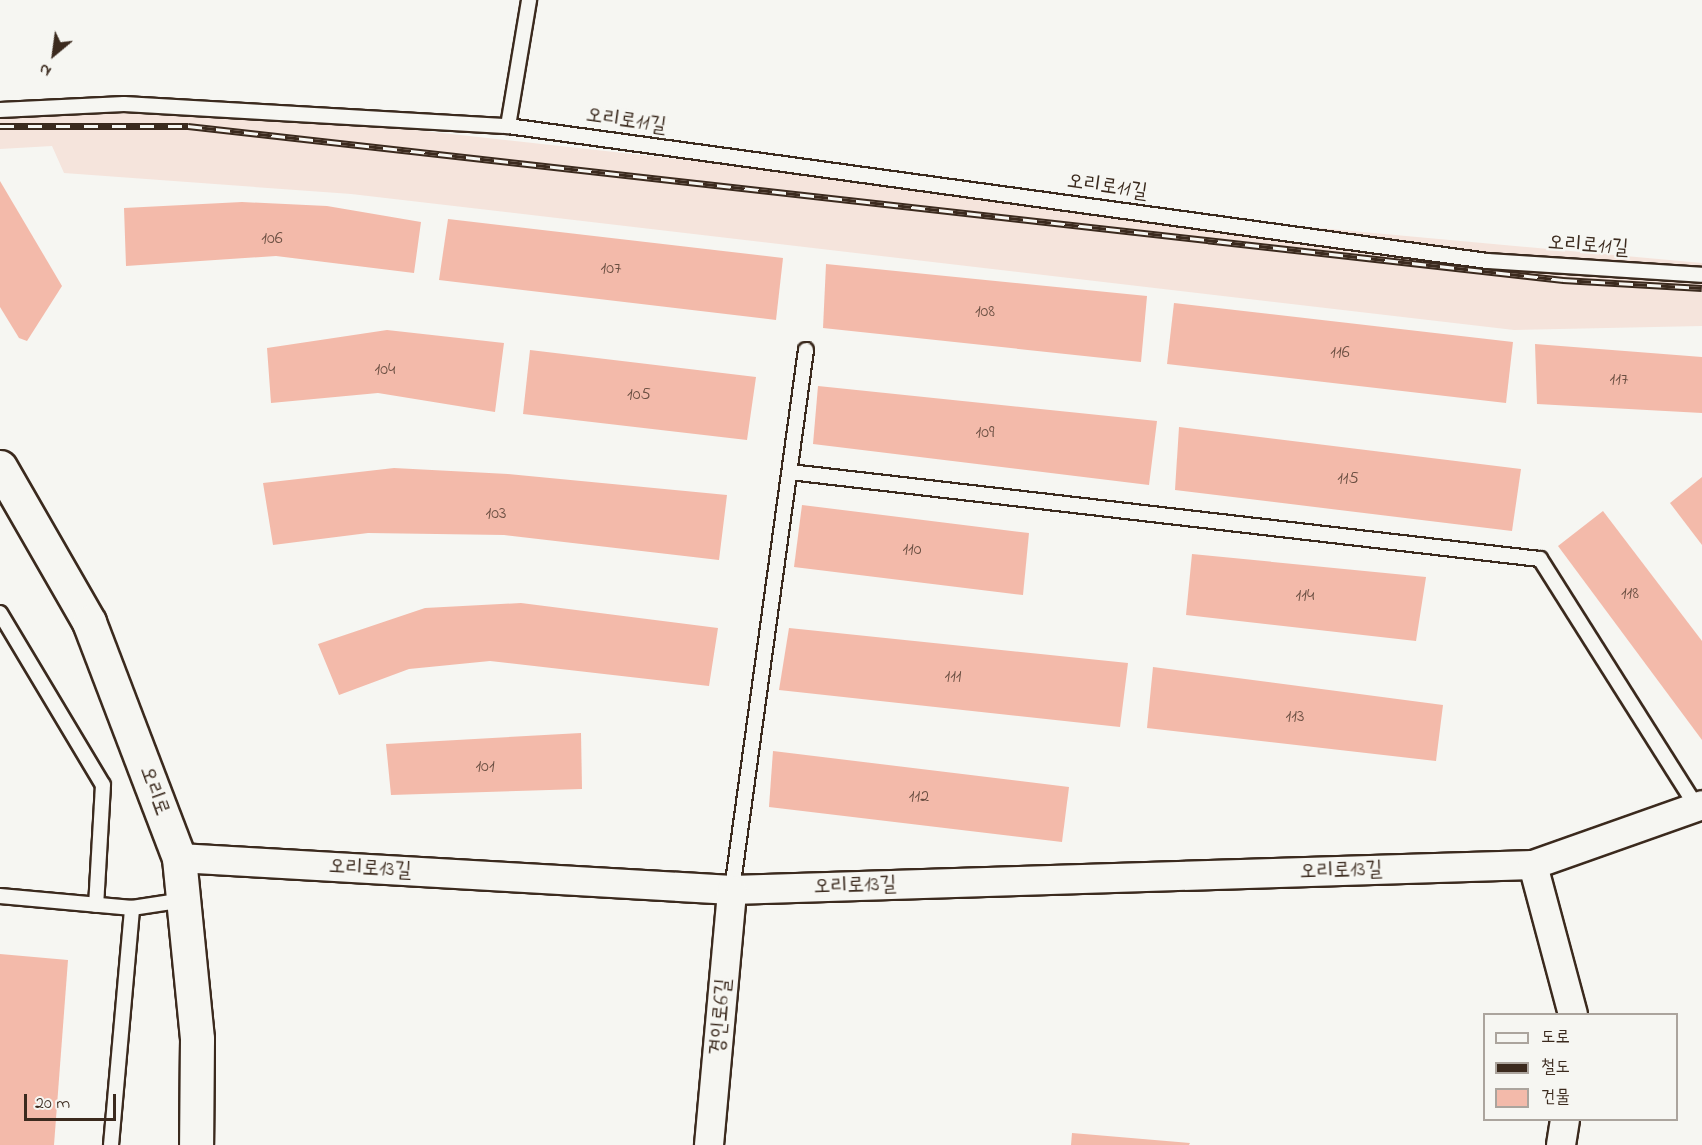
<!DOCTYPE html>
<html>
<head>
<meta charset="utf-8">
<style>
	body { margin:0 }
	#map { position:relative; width:1702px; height:1145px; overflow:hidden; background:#f6f6f2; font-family:"Indie Flower","Poor Story",sans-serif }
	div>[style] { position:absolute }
	.built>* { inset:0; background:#f5e4dc }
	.building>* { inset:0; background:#f3baaa }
	.roads { filter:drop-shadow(2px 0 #3b2a1e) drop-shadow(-2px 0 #3b2a1e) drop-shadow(0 2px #3b2a1e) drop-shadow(0 -2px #3b2a1e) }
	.service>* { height:14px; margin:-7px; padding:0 7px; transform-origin:7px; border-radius:7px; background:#f6f6f2 }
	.minor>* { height:28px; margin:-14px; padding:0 14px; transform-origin:14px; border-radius:14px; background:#f6f6f2 }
	.secondary>* { height:33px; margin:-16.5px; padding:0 16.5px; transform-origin:16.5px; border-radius:16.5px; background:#f6f6f2 }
	.rail>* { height:7px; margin-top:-3.5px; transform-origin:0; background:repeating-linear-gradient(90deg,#f6f6f2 0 14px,#3b2a1e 0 28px); box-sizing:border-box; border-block:2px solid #3b2a1e }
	span { translate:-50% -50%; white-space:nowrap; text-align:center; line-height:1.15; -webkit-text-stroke:4.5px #f6f6f2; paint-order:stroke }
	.number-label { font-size:18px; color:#694e41 }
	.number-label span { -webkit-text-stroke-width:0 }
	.street-label { font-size:21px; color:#3b2a1e }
	.legend { position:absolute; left:1483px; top:1013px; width:195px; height:108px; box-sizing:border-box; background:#f6f6f2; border:2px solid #aba49d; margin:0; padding:8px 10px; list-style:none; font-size:18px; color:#3b2a1e }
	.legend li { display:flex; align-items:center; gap:12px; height:30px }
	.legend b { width:30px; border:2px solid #aba49d }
	.north { position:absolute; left:24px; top:24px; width:60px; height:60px; -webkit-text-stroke:4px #f6f6f2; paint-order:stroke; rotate:209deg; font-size:16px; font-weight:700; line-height:24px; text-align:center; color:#3b2a1e }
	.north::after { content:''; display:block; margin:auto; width:21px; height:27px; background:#3b2a1e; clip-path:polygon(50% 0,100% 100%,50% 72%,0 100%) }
	.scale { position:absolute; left:24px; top:1094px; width:92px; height:27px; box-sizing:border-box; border:3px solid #3b2a1e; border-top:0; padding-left:8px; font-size:18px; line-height:21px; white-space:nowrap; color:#3b2a1e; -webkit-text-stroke:4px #f6f6f2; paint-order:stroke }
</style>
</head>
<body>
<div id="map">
	<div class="built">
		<i style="clip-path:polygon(178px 104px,1243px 221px,1702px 263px,1702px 326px,1514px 330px,351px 194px,64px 173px,52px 146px,0 149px,0 105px)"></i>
	</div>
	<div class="building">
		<i style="clip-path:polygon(0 181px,62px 286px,27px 341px,19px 338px,0 307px)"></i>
		<i style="clip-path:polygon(242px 202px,327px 206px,421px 222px,414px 273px,276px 256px,126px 266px,124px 208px)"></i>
		<i style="clip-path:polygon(448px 219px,783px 258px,776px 320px,439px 280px)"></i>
		<i style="clip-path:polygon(826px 264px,1147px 296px,1141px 362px,823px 328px)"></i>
		<i style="clip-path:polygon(1174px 303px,1513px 342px,1506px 403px,1167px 364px)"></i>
		<i style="clip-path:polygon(387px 330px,504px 343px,495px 412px,378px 393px,271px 403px,267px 348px)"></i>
		<i style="clip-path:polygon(1535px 344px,1702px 357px,1702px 413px,1537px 404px)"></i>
		<i style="clip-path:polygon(530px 350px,756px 377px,747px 440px,523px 414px)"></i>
		<i style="clip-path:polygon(818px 386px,1157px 421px,1149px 485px,813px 444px)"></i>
		<i style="clip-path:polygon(1179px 427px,1521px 469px,1512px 531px,1175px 490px)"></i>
		<i style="clip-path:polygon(394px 468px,508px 474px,727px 495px,719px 560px,504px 535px,368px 533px,273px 545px,263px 483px)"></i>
		<i style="clip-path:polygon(1702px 477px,1702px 545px,1670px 503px)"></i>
		<i style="clip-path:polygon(802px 505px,1029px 533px,1023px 595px,794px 567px)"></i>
		<i style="clip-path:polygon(1603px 511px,1702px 641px,1702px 740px,1558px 546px)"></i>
		<i style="clip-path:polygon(1192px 554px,1426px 577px,1416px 641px,1186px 615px)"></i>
		<i style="clip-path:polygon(521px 603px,718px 628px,709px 686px,490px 661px,409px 669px,339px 695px,318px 644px,425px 608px)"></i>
		<i style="clip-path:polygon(789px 628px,1128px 663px,1120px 727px,779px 690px)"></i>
		<i style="clip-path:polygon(1153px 667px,1443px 705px,1436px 761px,1147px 728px)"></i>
		<i style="clip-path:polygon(581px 733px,582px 789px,391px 795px,386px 744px)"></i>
		<i style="clip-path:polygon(773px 751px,1069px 787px,1062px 842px,769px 807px)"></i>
		<i style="clip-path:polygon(0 954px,68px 960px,54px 1145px,0 1145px)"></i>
		<i style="clip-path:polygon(1072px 1133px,1190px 1143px,1189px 1145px,1071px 1145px)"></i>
	</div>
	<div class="roads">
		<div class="service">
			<i style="left:0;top:110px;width:124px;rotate:-2.8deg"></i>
			<i style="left:124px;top:104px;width:385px;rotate:3.3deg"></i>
			<i style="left:508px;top:126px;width:128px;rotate:-80.5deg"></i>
			<i style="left:508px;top:126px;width:988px;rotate:7.85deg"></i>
			<i style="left:1487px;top:261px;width:215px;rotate:3.7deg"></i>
			<i style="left:790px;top:472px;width:755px;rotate:6.62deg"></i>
			<i style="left:1540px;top:559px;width:294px;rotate:57.7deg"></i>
			<i style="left:0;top:613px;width:200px;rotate:59.1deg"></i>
			<i style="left:103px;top:785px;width:120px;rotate:93.3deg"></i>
			<i style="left:732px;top:890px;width:545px;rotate:-82.2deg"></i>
			<i style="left:0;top:896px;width:133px;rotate:5.2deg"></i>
			<i style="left:132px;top:908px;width:53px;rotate:-8.7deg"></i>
			<i style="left:111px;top:1145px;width:238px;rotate:-84.9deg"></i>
		</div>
		<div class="minor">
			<i style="left:179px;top:858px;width:554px;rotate:3.31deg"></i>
			<i style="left:732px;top:890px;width:801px;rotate:-1.79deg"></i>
			<i style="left:1533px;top:865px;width:179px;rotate:-19.5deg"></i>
			<i style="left:1533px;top:865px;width:154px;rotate:75deg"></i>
			<i style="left:709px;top:1145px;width:256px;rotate:-84.8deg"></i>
			<i style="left:1561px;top:1145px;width:25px;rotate:-81deg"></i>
		</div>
		<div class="secondary">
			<i style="left:0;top:467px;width:179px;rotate:60.1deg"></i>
			<i style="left:89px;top:622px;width:253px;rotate:69.1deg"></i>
			<i style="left:179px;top:858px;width:182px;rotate:84.3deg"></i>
			<i style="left:197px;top:1039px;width:106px;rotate:90.5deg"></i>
		</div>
	</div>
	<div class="rail">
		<i style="left:0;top:126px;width:188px"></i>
		<i style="left:188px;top:126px;width:1384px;rotate:6.39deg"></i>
		<i style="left:1563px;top:280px;width:139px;rotate:3.3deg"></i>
	</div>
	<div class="number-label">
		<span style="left:272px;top:239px">106</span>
		<span style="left:611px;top:269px">107</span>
		<span style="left:985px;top:312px">108</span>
		<span style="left:1340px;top:353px">116</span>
		<span style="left:385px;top:370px">104</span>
		<span style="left:1619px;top:380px">117</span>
		<span style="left:639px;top:395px">105</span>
		<span style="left:985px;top:433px">109</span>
		<span style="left:1348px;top:479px">115</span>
		<span style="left:496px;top:514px">103</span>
		<span style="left:912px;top:550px">110</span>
		<span style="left:1630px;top:594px">118</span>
		<span style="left:1305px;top:596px">114</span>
		<span style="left:953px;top:677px">111</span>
		<span style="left:1295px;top:717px">113</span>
		<span style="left:485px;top:767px">101</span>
		<span style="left:919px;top:797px">112</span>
	</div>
	<div class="street-label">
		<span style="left:626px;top:121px;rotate:8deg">오리로11길</span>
		<span style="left:1107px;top:187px;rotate:8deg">오리로11길</span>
		<span style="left:1588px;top:246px;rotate:4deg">오리로11길</span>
		<span style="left:154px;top:791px;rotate:70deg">오리로</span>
		<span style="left:370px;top:869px;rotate:3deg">오리로13길</span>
		<span style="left:1341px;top:871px;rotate:-2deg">오리로13길</span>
		<span style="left:855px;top:886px;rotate:-2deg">오리로13길</span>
		<span style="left:721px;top:1017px;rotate:-85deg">경인로6길</span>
	</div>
	<ul class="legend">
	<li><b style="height:8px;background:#f6f6f2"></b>도로</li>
	<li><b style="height:8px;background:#3b2a1e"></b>철도</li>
	<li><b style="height:16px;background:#f3baaa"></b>건물</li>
	</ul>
	<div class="north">N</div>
	<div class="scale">20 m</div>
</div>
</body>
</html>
